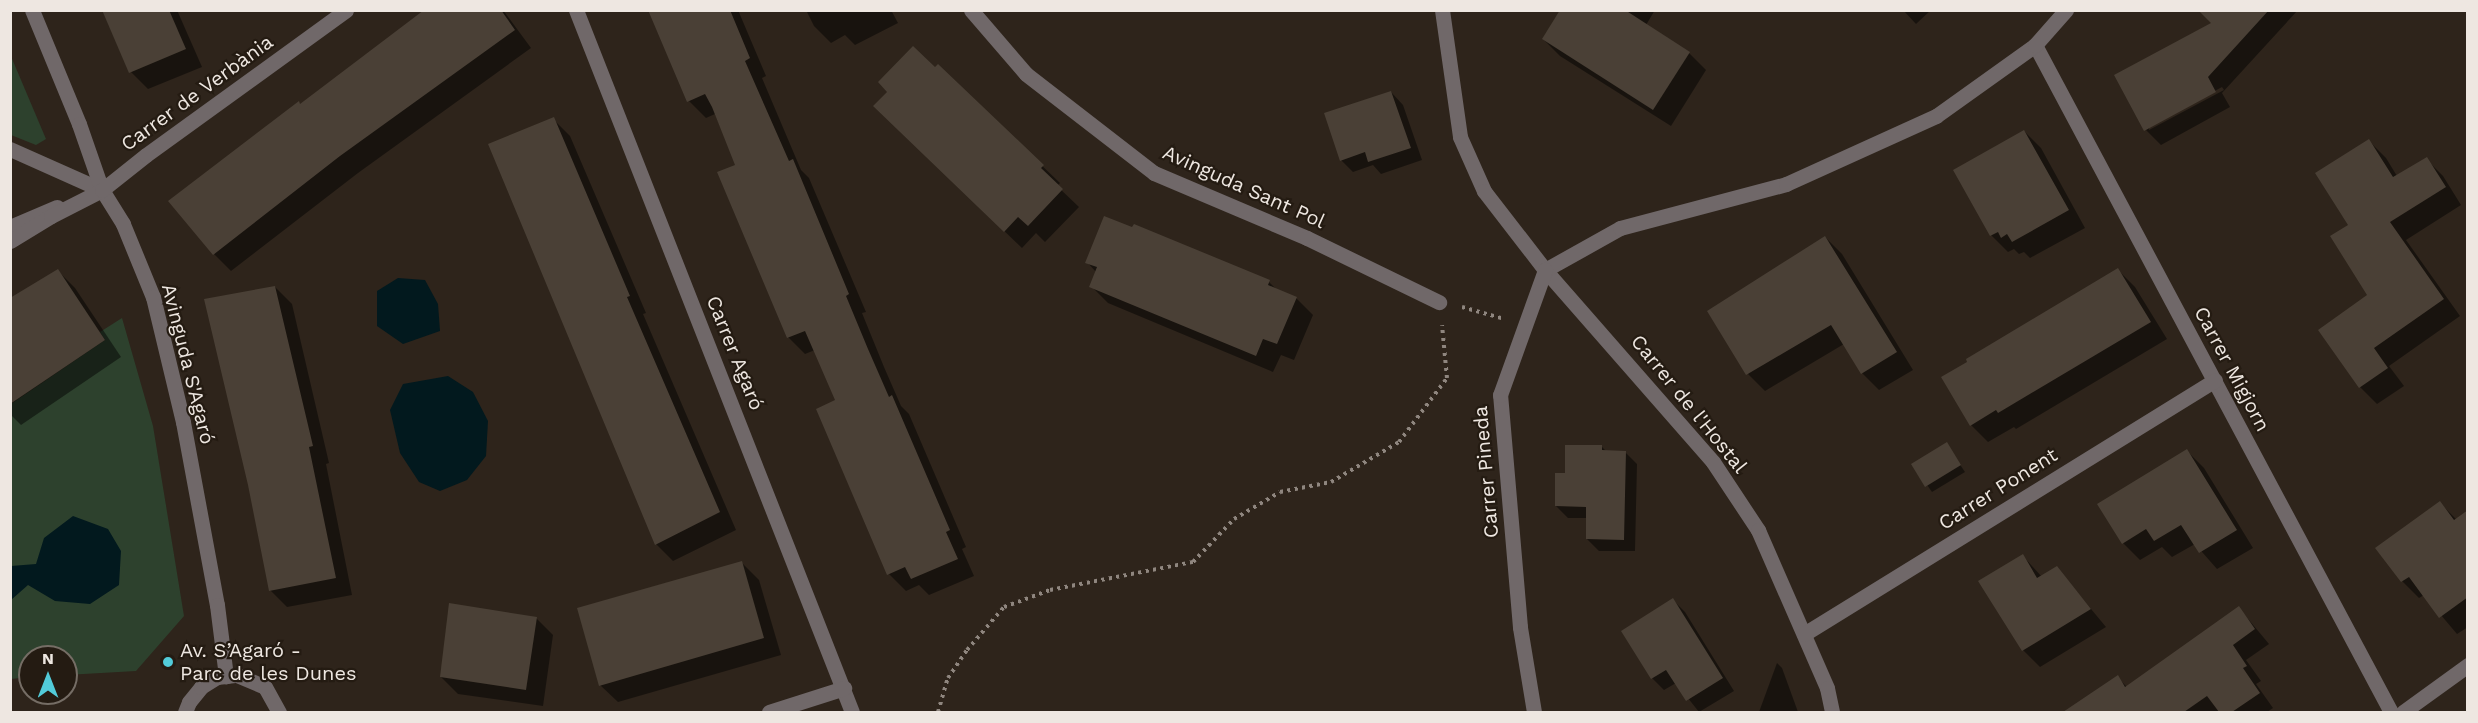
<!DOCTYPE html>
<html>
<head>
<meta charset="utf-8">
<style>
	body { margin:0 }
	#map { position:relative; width:2478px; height:723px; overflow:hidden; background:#2e241b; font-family:"Work Sans",sans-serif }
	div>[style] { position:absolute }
	.green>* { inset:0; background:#2d412d }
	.water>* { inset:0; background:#02191e }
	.shadow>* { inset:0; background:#0007 }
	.building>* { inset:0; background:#4a4036 }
	.path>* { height:4px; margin-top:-2px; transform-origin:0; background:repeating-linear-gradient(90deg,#8f867f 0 3px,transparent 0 7.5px) }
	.service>* { height:15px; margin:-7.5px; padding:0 7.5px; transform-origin:7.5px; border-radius:7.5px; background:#706869 }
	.minor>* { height:15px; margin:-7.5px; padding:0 7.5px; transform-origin:7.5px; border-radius:7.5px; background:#706869 }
	.dots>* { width:16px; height:16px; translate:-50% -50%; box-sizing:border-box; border:3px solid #241b12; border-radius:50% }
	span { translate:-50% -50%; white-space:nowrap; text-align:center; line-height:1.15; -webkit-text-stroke:4.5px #241b12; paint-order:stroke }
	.street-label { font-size:20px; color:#eee7e1 }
	.poi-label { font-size:20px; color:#eee7e1 }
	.left { translate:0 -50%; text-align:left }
	.frame { position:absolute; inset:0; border:12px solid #eee7e1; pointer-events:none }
	.north { position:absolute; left:18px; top:645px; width:60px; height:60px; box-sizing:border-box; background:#241b12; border:2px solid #756d65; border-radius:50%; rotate:0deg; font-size:16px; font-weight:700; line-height:24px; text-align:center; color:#eee7e1 }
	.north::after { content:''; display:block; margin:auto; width:21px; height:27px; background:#52cbd9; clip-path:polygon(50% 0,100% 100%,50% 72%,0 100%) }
</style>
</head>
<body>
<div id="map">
	<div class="green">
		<i style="clip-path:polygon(10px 54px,46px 139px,36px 145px,11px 135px)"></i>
		<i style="clip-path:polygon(122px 318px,153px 426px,184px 616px,136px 671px,66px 675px,66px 657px,30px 657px,30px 677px,11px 679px,11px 404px,105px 340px,100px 332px)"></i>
	</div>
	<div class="water">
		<i style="clip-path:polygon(398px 278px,425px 280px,438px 304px,440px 331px,403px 344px,377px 326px,377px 291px)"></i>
		<i style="clip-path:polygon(448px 376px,473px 392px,488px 421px,486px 456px,467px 480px,440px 491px,419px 482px,400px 453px,390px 410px,403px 384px)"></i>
		<i style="clip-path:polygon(73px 516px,108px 529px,121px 551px,119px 585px,90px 604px,55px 601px,28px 585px,11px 600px,11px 566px,36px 564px,44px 538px)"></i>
	</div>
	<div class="shadow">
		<i style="clip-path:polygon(103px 10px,177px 10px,202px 67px,148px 89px,131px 72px)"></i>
		<i style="clip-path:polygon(427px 10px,503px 10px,531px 48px,358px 173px,231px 271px,214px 254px,301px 105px)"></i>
		<i style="clip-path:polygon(650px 10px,738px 10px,766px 76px,762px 78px,801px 170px,809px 178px,866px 312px,862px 313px,884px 367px,901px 406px,909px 414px,966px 547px,962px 549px,974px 576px,929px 595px,919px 585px,906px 591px,889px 574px,837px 401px,815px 350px,805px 354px,788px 337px,737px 166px,715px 114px,706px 118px,689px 101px)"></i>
		<i style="clip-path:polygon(806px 10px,891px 10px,898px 23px,855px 45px,845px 35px,831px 43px,814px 26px)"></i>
		<i style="clip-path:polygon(1562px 10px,1655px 10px,1646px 25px,1689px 53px,1706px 70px,1671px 126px,1560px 56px,1543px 39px)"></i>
		<i style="clip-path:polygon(1903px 10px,1931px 10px,1916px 24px)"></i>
		<i style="clip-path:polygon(evenodd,2199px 10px,2298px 10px,2222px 93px,2230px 107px,2161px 145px,2146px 130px,2213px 24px,2199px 10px,2222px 87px,2224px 90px,2149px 130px,2149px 127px,2222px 87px)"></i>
		<i style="clip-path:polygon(938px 66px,1060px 183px,1057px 186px,1079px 207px,1045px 242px,1036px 233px,1022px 248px,892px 123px)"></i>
		<i style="clip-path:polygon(1391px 92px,1403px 105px,1422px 160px,1381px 174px,1373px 165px,1353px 172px,1341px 160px)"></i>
		<i style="clip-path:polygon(553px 119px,570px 136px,646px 313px,643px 314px,736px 530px,673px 561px,656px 544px,490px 144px)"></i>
		<i style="clip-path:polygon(2024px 131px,2041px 148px,2085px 228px,2030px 258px,2024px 252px,2019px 254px,2014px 249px,2008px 252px,1991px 235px)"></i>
		<i style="clip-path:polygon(2369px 141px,2386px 158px,2397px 176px,2426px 159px,2443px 176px,2461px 205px,2406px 240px,2460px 316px,2389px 366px,2404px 386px,2377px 404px,2360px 387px,2369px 295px,2350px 225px)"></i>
		<i style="clip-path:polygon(1825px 237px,1842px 254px,1913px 370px,1879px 390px,1862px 373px,1844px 344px,1765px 391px,1748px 374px)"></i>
		<i style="clip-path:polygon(1087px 262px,1269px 282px,1278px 291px,1296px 298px,1313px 315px,1294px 360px,1281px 355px,1273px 372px,1108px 303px,1091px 286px,1096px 272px)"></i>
		<i style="clip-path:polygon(2118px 270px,2135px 287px,2167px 339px,2016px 429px,2014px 427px,1988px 442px,1971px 425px)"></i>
		<i style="clip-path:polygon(58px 271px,75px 288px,121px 357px,21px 425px,10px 414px,10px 300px)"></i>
		<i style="clip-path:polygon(275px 287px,292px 304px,329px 463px,326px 464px,352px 595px,287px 607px,270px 590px)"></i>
		<i style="clip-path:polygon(1946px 444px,1965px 472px,1932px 492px,1913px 465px)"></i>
		<i style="clip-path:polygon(1602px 447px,1607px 452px,1625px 452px,1637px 464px,1635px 551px,1599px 551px,1587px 539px,1587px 518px,1568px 518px,1556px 506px,1566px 475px)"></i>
		<i style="clip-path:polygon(2187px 451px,2204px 468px,2253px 548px,2217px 569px,2195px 544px,2172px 557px,2162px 547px,2140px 560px,2123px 543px)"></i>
		<i style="clip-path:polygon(2440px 503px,2457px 520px,2468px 512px,2468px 627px,2457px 634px,2424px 595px,2419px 598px,2402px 581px)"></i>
		<i style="clip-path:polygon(2023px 556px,2042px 577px,2057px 568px,2106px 627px,2040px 667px,2023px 650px,1980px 582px)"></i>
		<i style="clip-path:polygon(742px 563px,759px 580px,781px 655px,618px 702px,600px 685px)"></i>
		<i style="clip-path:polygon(1673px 600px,1685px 612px,1734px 691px,1699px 712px,1676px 683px,1664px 690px,1652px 678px)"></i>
		<i style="clip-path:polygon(2239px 608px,2269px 644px,2246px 660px,2261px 681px,2256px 684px,2273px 708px,2267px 712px,2072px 712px,2117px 677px,2127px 687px)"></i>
		<i style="clip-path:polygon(536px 618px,553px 635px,543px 706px,458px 694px,441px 677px)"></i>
		<i style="clip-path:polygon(1777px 663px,1782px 668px,1798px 712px,1759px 712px)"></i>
	</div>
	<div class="building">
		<i style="clip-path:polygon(102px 10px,169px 10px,186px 49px,129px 73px)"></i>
		<i style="clip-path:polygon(424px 10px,501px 10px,515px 30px,340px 156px,213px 255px,168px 201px,299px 101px,300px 104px)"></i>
		<i style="clip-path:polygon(648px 10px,730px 10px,750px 58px,745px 61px,789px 161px,793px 159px,849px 294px,846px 296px,868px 349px,889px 397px,892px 395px,950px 530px,946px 532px,958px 559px,911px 579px,905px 567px,887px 575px,816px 409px,835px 400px,805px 331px,787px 338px,717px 172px,735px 165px,712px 107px,705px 94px,687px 102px)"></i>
		<i style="clip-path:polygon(1560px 10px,1625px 10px,1690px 52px,1653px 110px,1542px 39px)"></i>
		<i style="clip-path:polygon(2198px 10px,2269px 10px,2208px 77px,2216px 92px,2144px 131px,2114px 75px,2211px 23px)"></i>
		<i style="clip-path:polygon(913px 46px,935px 67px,938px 64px,1044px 165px,1041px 168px,1063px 189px,1028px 226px,1018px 217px,1004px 232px,873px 106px,887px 92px,878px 82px)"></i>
		<i style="clip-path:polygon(1391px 91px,1411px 148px,1368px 162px,1365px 152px,1340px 161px,1324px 113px)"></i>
		<i style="clip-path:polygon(554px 117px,630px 296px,627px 297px,720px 512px,655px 545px,488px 144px)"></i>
		<i style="clip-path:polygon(2024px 130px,2069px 210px,2012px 242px,2007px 234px,2001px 238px,1998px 232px,1990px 236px,1953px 170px)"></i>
		<i style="clip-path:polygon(2369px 139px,2393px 177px,2427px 157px,2446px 187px,2390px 222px,2444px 299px,2374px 348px,2388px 368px,2359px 388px,2318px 330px,2367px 295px,2330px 236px,2348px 225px,2315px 173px)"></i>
		<i style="clip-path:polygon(1104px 216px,1132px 227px,1134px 224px,1270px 280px,1268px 285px,1297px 297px,1277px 344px,1263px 339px,1256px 356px,1089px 287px,1097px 267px,1085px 263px)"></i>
		<i style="clip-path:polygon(1825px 236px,1897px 352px,1861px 374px,1831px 325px,1746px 375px,1707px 311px)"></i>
		<i style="clip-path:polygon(2118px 268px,2151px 322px,1998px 413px,1996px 410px,1970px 426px,1941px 377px,1967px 362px,1966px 359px)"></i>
		<i style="clip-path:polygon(58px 269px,105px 340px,10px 404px,10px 298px)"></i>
		<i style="clip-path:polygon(275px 286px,313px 446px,309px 447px,336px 578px,269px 591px,248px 485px,204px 299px)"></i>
		<i style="clip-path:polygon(1947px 442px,1961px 465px,1925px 487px,1911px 464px)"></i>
		<i style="clip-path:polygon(1565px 445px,1602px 445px,1602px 450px,1626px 451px,1624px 540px,1586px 539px,1586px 507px,1555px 506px,1555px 473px,1565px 473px)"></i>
		<i style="clip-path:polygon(2187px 449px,2237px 530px,2199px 553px,2181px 525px,2154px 541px,2146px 529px,2122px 544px,2097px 504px)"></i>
		<i style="clip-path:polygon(2440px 501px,2454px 520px,2468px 510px,2468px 597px,2439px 618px,2409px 577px,2401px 582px,2375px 548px)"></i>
		<i style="clip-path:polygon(2023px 554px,2037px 578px,2057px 566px,2091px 609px,2022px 651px,1978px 581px)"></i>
		<i style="clip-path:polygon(742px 561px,764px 638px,599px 686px,577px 608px)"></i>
		<i style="clip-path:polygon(1673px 598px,1723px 678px,1686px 701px,1666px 670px,1651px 679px,1621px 631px)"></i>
		<i style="clip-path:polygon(449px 603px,537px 617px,526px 690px,440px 677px)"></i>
		<i style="clip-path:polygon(2239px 606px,2255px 629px,2233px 645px,2247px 666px,2243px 668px,2260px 693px,2232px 712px,2219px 712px,2207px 696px,2184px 712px,2063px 712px,2118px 675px,2125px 687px)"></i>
	</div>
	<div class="path">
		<i style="left:1462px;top:307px;width:41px;rotate:15.8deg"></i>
		<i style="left:938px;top:712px;width:35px;rotate:-74deg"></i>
		<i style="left:948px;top:678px;width:34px;rotate:-56deg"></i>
		<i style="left:967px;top:650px;width:57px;rotate:-49.3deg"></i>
		<i style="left:1004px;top:607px;width:49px;rotate:-20.3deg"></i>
		<i style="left:1050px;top:590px;width:146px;rotate:-11.1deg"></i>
		<i style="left:1193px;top:562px;width:59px;rotate:-46.4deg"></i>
		<i style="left:1234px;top:519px;width:53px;rotate:-30.4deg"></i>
		<i style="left:1280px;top:492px;width:52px;rotate:-11.1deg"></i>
		<i style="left:1331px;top:482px;width:79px;rotate:-30.5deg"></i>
		<i style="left:1399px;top:442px;width:80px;rotate:-53.1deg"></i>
		<i style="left:1447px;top:378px;width:53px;rotate:-95.4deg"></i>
	</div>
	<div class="service">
		<i style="left:10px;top:149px;width:101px;rotate:24deg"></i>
		<i style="left:10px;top:227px;width:51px;rotate:-23.1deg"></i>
	</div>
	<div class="minor">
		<i style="left:32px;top:10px;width:123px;rotate:67.6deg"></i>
		<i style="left:79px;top:124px;width:70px;rotate:70.8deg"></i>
		<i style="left:102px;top:190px;width:40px;rotate:58deg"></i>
		<i style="left:123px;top:224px;width:79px;rotate:67.7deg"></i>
		<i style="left:153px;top:297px;width:129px;rotate:76.5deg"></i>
		<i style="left:183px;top:422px;width:186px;rotate:79.5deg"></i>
		<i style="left:217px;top:605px;width:72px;rotate:82.8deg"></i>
		<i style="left:576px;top:10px;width:754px;rotate:68.54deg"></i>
		<i style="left:971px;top:10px;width:84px;rotate:49.3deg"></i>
		<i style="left:1026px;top:74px;width:162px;rotate:37.7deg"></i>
		<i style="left:1154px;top:173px;width:166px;rotate:23deg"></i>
		<i style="left:1307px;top:238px;width:147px;rotate:25.9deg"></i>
		<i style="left:1442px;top:10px;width:128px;rotate:81.9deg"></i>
		<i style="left:1460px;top:137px;width:59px;rotate:66deg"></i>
		<i style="left:1484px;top:191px;width:100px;rotate:52.3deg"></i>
		<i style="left:1545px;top:270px;width:255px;rotate:48.8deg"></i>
		<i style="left:1713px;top:462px;width:82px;rotate:56.5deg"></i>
		<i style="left:1758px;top:530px;width:172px;rotate:66.4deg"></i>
		<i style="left:1827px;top:688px;width:25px;rotate:78deg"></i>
		<i style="left:2035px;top:45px;width:756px;rotate:61.91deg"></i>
		<i style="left:10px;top:241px;width:48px;rotate:-31.4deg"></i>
		<i style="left:51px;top:216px;width:57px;rotate:-27deg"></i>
		<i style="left:102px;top:190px;width:56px;rotate:-38.5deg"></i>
		<i style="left:146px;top:155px;width:247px;rotate:-35.9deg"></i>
		<i style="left:1545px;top:270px;width:86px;rotate:-29.2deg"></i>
		<i style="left:1620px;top:228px;width:172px;rotate:-14.8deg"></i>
		<i style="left:1786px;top:184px;width:165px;rotate:-24.4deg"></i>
		<i style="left:1936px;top:116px;width:122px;rotate:-35.6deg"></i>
		<i style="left:2035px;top:45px;width:47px;rotate:-48.5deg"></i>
		<i style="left:1804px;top:634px;width:483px;rotate:-31.7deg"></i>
		<i style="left:185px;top:712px;width:11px;rotate:-68deg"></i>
		<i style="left:189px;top:702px;width:19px;rotate:-51deg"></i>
		<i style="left:201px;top:687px;width:19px;rotate:-32deg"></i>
		<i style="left:217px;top:677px;width:20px;rotate:-6deg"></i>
		<i style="left:237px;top:675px;width:30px;rotate:23deg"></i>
		<i style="left:265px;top:687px;width:29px;rotate:61deg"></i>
		<i style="left:769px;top:712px;width:79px;rotate:-17.7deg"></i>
		<i style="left:1534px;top:712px;width:86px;rotate:-99.4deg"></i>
		<i style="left:1520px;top:627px;width:233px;rotate:-94.9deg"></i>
		<i style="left:1500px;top:395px;width:133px;rotate:-70.2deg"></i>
		<i style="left:2403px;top:712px;width:80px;rotate:-35.9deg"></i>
	</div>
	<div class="dots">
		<i style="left:168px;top:662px;background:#52cbd9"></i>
	</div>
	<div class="street-label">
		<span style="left:197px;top:93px;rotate:-36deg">Carrer de Verbània</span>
		<span style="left:1244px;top:187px;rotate:24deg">Avinguda Sant Pol</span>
		<span style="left:735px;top:353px;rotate:68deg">Carrer Agaró</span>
		<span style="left:188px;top:364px;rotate:76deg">Avinguda S'Agaró</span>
		<span style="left:2232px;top:369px;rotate:62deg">Carrer Migjorn</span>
		<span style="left:1689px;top:404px;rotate:51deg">Carrer de l'Hostal</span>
		<span style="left:1486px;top:472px;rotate:-95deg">Carrer Pineda</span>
		<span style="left:1998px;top:489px;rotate:-32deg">Carrer Ponent</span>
	</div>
	<div class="poi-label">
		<span class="left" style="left:180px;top:662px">Av. S’Agaró -<br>Parc de les Dunes</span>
	</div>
	<div class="frame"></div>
	<div class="north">N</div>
</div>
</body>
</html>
